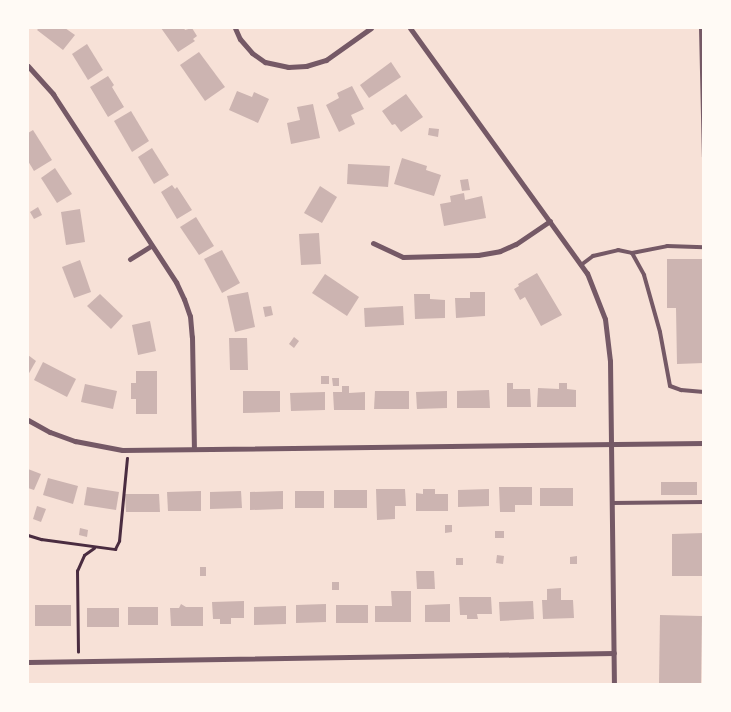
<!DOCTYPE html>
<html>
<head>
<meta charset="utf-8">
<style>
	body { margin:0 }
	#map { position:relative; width:731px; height:712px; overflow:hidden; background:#f7e1d7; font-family:"Times New Roman",serif }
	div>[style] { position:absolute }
	.building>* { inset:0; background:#ccb4b1 }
	.path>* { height:2.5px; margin:-1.25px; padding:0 1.25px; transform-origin:1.25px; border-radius:1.25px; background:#4a2c40 }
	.service>* { height:4px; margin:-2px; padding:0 2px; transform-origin:2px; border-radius:2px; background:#755966 }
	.minor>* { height:5px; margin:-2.5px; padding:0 2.5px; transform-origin:2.5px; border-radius:2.5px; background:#755966 }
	span { translate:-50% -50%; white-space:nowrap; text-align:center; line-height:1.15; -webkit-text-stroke:4px #fffaf5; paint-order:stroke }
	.frame { position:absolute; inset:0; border:29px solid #fffaf5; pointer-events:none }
</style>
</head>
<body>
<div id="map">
	<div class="building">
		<i style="clip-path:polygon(39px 28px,65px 28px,75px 35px,63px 50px,37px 30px)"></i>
		<i style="clip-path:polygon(161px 28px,184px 28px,185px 30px,192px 28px,197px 36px,193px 39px,195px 41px,178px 52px)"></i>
		<i style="clip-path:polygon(87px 44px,103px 70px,88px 80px,72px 54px)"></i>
		<i style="clip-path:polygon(199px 52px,225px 87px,205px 101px,180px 65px)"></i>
		<i style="clip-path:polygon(391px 62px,401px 77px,369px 98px,360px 85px)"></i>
		<i style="clip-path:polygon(108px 76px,114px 85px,112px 87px,124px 107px,108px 117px,90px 87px)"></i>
		<i style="clip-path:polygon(352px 86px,364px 109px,351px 115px,355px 124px,339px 132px,326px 105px,339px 98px,337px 93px)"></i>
		<i style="clip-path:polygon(237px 91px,252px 97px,254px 92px,269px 99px,258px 123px,229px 110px)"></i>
		<i style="clip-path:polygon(406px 94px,423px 117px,401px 132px,395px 124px,392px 125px,382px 111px)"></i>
		<i style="clip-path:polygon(313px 104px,320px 138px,291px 144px,287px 123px,300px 120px,297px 107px)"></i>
		<i style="clip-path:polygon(131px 111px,149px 141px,132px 152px,114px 121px)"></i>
		<i style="clip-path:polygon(429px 128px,439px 129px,438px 137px,428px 135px)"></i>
		<i style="clip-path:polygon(33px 130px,52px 160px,34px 171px,28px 161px,28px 133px)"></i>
		<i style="clip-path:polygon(152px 148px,169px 175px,154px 184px,138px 157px)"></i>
		<i style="clip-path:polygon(402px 158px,427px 166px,426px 170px,441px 175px,434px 196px,394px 184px)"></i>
		<i style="clip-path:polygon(348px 164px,390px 166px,388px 187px,347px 184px)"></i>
		<i style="clip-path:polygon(55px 168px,72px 194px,57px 203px,41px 178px)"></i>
		<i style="clip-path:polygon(468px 179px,470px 190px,462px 191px,460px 180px)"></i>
		<i style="clip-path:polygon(172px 185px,175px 189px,177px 187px,192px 210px,177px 219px,161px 192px)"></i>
		<i style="clip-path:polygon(320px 186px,337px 197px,322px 223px,304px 213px)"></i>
		<i style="clip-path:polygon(464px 193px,465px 200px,482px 196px,486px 218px,444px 226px,440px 204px,451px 202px,450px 196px)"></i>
		<i style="clip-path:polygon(38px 207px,42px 215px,34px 219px,30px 212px)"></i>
		<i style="clip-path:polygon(80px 209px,85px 242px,66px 245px,61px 212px)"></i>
		<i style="clip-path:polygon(196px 217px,214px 246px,199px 255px,180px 227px)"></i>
		<i style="clip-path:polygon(319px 233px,321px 264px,301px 265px,299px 234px)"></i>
		<i style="clip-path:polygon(222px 250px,240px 283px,222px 293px,204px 259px)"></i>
		<i style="clip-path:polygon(667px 259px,704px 259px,704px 363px,677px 364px,676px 308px,667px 308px)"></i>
		<i style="clip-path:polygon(80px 260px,91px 292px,74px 298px,62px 267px)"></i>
		<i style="clip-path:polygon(537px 273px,562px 315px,541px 326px,525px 297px,520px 300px,514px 289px,519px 286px,518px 284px)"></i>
		<i style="clip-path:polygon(325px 274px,359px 297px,347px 316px,312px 293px)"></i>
		<i style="clip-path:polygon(248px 292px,255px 327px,235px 332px,227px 296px)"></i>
		<i style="clip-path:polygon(470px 292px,485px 292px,485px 316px,456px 318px,455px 298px,470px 298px)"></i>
		<i style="clip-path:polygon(100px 294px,123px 316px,111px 329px,87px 306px)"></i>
		<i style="clip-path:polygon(414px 294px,430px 294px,430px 299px,445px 300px,445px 318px,415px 319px)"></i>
		<i style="clip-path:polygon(271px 306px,273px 315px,265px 317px,263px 307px)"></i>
		<i style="clip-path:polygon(403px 306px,404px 325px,365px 327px,364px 308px)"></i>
		<i style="clip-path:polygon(150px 321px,156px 351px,138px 355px,132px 325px)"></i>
		<i style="clip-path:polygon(294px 337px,299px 341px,294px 348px,289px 344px)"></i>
		<i style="clip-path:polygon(229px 338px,247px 338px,248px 370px,230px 370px)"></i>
		<i style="clip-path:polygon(28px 355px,36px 361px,28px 375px)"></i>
		<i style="clip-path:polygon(43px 362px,76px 379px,67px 397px,34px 380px)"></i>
		<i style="clip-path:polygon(136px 371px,157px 371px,157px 414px,136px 414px,136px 399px,131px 399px,131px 383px,136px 383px)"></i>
		<i style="clip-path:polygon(321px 376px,329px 376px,329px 384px,321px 384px)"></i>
		<i style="clip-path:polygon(332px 378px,339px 378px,339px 386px,333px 386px)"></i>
		<i style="clip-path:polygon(507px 383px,513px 383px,513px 389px,530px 389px,531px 407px,507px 407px)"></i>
		<i style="clip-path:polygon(559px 383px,567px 383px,567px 389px,576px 390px,576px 407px,537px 407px,538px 388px,559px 389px)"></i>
		<i style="clip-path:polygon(85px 384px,117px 391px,113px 409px,81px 402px)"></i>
		<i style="clip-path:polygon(342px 386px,349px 386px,349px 393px,365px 392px,365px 410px,334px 410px,333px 392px,342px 392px)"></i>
		<i style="clip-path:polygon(489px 390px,490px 408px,457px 408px,457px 391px)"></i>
		<i style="clip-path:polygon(243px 391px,280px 391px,280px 412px,243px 413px)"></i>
		<i style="clip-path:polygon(375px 391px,409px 391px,409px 409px,374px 409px)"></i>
		<i style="clip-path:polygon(447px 391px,447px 408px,417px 409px,416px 392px)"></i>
		<i style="clip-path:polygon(325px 392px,325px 410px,291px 411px,290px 393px)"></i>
		<i style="clip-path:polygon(28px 469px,41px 474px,34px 490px,28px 488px)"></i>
		<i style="clip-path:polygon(48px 478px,78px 486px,73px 504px,43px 495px)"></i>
		<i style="clip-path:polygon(661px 482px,697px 482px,697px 495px,661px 495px)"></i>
		<i style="clip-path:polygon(87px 487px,119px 492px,116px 510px,84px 505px)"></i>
		<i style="clip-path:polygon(499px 487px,532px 487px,532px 505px,515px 505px,515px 512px,500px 512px)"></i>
		<i style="clip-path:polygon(540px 488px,573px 488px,573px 506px,540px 506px)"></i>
		<i style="clip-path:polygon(376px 489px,405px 489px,406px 506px,395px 506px,395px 519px,377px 520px)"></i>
		<i style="clip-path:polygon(423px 489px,435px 489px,435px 494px,448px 494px,448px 511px,416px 511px,416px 493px,423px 494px)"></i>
		<i style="clip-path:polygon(489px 489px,489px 506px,458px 507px,458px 490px)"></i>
		<i style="clip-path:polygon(334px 490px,367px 490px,367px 508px,334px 508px)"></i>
		<i style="clip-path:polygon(201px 491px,201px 511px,168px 511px,167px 492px)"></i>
		<i style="clip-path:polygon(241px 491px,242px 508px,210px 509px,210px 492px)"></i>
		<i style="clip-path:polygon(283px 491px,283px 509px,250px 510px,250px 492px)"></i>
		<i style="clip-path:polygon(295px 491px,324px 491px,324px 508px,295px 508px)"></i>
		<i style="clip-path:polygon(125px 494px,159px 494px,160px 512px,126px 512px)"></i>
		<i style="clip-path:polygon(37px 506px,46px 509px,41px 522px,33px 519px)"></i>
		<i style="clip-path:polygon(445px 525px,452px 525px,452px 532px,445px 533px)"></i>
		<i style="clip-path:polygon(80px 528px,88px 530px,87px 537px,79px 535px)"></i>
		<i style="clip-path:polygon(495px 531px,504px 531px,504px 538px,495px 538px)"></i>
		<i style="clip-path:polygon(704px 533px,704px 576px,672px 576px,672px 534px)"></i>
		<i style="clip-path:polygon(497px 555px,504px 556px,503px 564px,496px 563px)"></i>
		<i style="clip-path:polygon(577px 556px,577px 564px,570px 564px,570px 557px)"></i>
		<i style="clip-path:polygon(456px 558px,463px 558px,463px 565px,456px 565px)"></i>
		<i style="clip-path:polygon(200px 567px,206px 567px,206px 576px,200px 576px)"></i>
		<i style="clip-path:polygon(416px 571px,434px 571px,435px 589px,417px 589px)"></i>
		<i style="clip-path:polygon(332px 582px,339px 582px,339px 590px,332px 590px)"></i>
		<i style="clip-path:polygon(561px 588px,561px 600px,573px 600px,574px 618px,543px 619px,542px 600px,547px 600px,547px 589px)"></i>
		<i style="clip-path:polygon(391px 591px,411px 591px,411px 622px,375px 622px,375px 606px,392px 606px)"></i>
		<i style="clip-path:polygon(459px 597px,491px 597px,492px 614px,477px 614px,478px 619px,467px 619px,467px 615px,460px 615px)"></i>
		<i style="clip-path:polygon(244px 601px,244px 618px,231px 618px,231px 624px,220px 624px,220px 619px,213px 619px,212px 602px)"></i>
		<i style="clip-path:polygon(533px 601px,534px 619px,500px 621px,499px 602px)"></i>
		<i style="clip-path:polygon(181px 604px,186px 607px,203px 607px,203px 626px,171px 626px,170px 608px,179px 608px)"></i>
		<i style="clip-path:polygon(326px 604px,326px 622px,296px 623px,296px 605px)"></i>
		<i style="clip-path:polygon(450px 604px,450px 622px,425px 622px,425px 605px)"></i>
		<i style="clip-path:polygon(35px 605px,71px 605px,71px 626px,35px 626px)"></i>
		<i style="clip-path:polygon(336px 605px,368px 605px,368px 623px,336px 623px)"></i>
		<i style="clip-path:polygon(286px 606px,286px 624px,254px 625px,254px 607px)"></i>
		<i style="clip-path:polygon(128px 607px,158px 607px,158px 625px,128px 625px)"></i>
		<i style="clip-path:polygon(87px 608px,119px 608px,119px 627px,87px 627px)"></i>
		<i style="clip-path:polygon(660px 615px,702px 616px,701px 684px,659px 684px)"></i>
	</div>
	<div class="path">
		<i style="left:28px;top:535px;width:14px;rotate:17deg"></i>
		<i style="left:41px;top:539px;width:75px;rotate:7.7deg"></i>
		<i style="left:115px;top:549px;width:9px;rotate:-63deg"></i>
		<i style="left:119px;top:541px;width:83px;rotate:-84.5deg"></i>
		<i style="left:78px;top:652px;width:81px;rotate:-90.7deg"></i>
		<i style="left:77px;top:571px;width:17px;rotate:-66deg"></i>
		<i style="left:84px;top:555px;width:12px;rotate:-35deg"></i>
	</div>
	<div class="service">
		<i style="left:701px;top:28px;width:129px;rotate:88.7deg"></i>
		<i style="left:632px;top:253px;width:36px;rotate:-11deg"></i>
		<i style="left:667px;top:246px;width:37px;rotate:2deg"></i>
		<i style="left:581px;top:265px;width:15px;rotate:-37deg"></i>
		<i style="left:593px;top:256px;width:26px;rotate:-13deg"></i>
		<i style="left:618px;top:250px;width:14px;rotate:12deg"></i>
		<i style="left:632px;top:253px;width:25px;rotate:61deg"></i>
		<i style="left:644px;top:275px;width:59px;rotate:74.3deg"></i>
		<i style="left:660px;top:332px;width:55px;rotate:79.5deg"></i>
		<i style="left:670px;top:386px;width:12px;rotate:20deg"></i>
		<i style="left:681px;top:390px;width:23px;rotate:5deg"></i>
		<i style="left:612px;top:503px;width:92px;rotate:-0.6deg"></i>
	</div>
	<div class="minor">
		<i style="left:235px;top:28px;width:12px;rotate:66deg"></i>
		<i style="left:240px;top:39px;width:18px;rotate:49deg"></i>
		<i style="left:252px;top:53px;width:16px;rotate:35deg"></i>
		<i style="left:265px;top:62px;width:24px;rotate:12deg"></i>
		<i style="left:288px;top:67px;width:18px;rotate:-3deg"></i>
		<i style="left:306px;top:66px;width:21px;rotate:-17deg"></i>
		<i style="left:326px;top:60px;width:55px;rotate:-35.4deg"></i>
		<i style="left:410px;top:28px;width:302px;rotate:54.2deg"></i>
		<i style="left:587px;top:273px;width:49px;rotate:68.6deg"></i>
		<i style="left:605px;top:319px;width:42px;rotate:83.2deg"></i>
		<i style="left:610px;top:361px;width:323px;rotate:89.3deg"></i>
		<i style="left:28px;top:66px;width:38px;rotate:48deg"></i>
		<i style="left:53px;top:94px;width:225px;rotate:56.8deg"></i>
		<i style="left:176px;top:282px;width:19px;rotate:65deg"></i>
		<i style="left:184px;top:299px;width:18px;rotate:71deg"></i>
		<i style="left:190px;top:316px;width:21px;rotate:85deg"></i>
		<i style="left:192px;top:337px;width:112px;rotate:89deg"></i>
		<i style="left:373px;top:243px;width:33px;rotate:25deg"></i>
		<i style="left:403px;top:257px;width:75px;rotate:-1.5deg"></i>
		<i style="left:478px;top:255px;width:22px;rotate:-10deg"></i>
		<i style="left:500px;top:251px;width:17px;rotate:-24deg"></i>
		<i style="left:516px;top:244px;width:41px;rotate:-34.1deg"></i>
		<i style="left:130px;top:259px;width:25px;rotate:-32deg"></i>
		<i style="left:28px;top:420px;width:25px;rotate:29deg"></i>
		<i style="left:50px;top:432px;width:27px;rotate:20deg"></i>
		<i style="left:75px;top:441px;width:48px;rotate:10.8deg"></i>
		<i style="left:122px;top:450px;width:582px;rotate:-0.69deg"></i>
		<i style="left:28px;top:662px;width:586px;rotate:-0.88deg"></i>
	</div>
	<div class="frame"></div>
</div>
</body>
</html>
